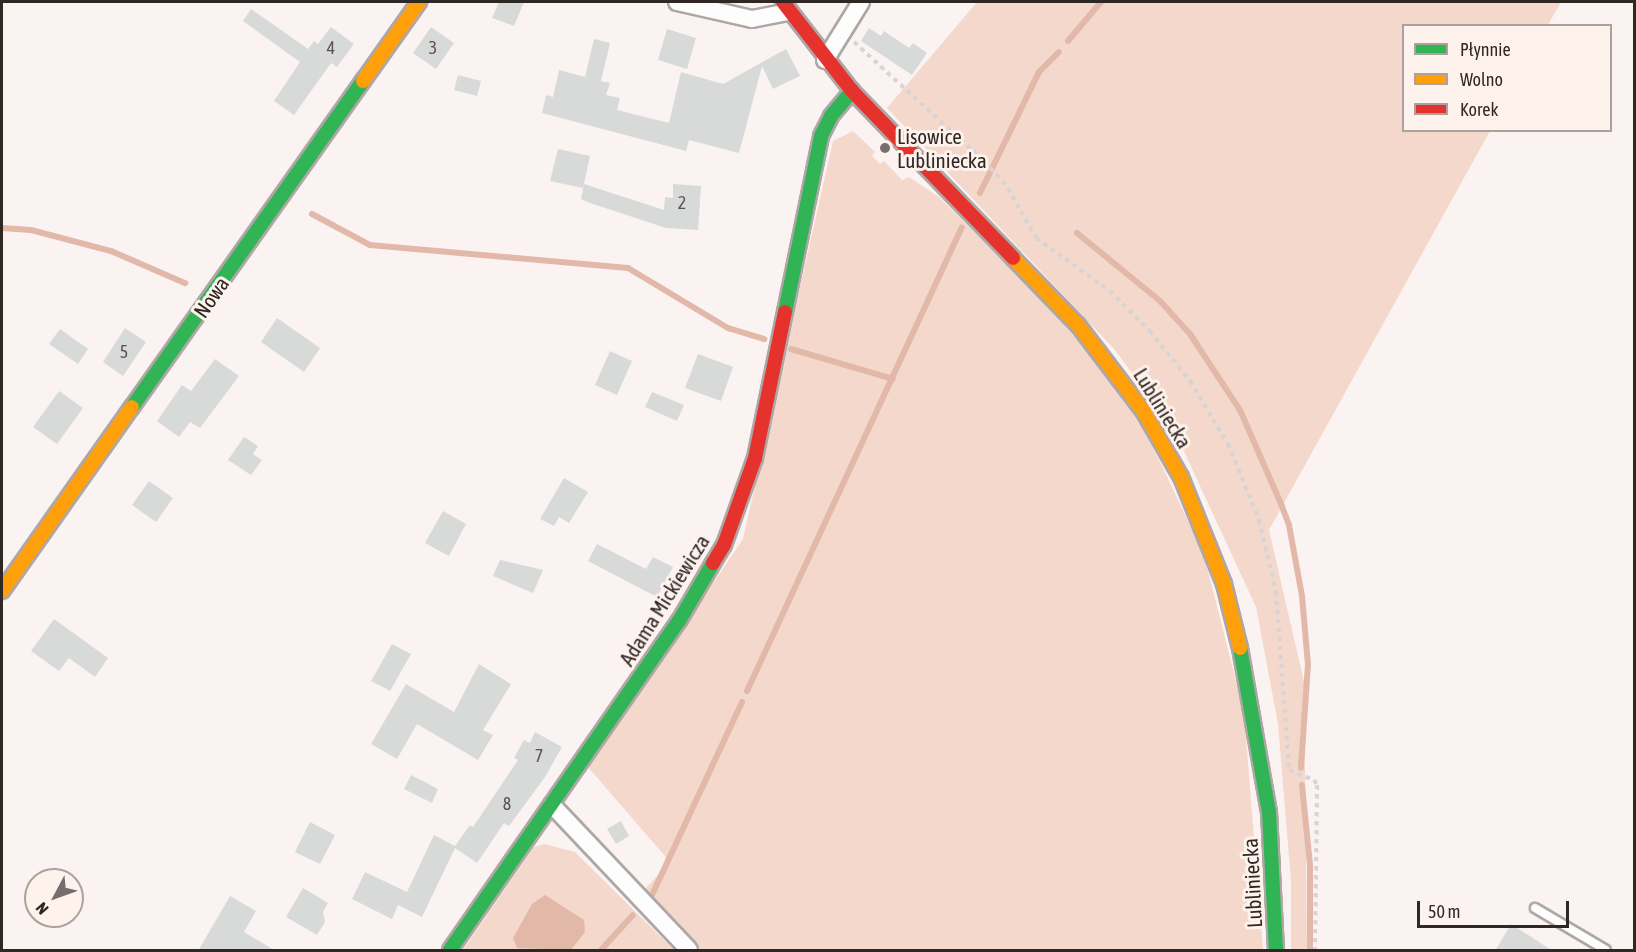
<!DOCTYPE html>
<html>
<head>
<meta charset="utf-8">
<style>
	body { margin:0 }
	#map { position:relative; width:1636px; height:952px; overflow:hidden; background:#faf3f1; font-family:"Asap Condensed",sans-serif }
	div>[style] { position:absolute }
	.green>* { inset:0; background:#f4d8cc }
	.water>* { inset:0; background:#e2b9a9 }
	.stream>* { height:6px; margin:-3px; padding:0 3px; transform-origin:3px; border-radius:3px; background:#e2b9a9 }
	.building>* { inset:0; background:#d8dad9 }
	.path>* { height:4px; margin-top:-2px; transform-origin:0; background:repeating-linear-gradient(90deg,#d6d4d4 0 4.5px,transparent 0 9px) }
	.roads { filter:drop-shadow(2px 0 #aea7a5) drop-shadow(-2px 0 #aea7a5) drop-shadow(0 2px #aea7a5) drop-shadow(0 -2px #aea7a5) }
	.lane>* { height:8px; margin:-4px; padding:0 4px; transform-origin:4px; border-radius:4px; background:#fefdfd }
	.street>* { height:16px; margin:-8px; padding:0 8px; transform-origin:8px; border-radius:8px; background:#fefdfd }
	.fast>* { height:14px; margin:-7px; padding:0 7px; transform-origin:7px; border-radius:7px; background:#30b455 }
	.slow>* { height:14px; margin:-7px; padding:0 7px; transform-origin:7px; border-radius:7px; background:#ff9f0a }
	.jam>* { height:14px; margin:-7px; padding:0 7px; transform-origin:7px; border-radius:7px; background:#e5322d }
	.dots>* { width:16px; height:16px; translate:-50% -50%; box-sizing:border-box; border:3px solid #fef2ed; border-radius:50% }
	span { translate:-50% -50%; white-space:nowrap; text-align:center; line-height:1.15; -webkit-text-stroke:6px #fef2ed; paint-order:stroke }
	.number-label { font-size:18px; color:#585451 }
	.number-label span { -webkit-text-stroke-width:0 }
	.poi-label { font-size:21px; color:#2e2724 }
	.left { translate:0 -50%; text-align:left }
	.street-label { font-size:21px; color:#2e2724 }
	.frame { position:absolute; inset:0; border:3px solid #2e2724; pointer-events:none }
	.legend { position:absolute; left:1402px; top:24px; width:210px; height:108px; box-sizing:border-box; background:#fef2ed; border:2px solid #aba19d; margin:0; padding:8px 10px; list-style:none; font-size:18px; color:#2e2724 }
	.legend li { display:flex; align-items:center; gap:12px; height:30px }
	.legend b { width:30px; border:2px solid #aba19d }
	.north { position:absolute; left:24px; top:868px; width:60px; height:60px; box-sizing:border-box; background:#fef2ed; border:2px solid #aba19d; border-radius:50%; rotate:229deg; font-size:16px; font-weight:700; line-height:24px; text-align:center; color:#2e2724 }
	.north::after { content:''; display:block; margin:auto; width:21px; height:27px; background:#756e6c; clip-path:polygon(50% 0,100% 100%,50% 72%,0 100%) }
	.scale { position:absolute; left:1417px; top:901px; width:152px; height:27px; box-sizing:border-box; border:3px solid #2e2724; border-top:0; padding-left:8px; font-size:18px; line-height:21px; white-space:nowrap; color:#2e2724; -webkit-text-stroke:4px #fef2ed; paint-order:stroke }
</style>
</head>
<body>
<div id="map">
	<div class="green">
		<i style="clip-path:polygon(977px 2px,1561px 2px,1548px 25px,1404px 26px,1404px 130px,1490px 131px,1269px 530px,1304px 682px,1307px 950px,1291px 950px,1291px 881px,1278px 724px,1256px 607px,1176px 434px,1115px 350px,887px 108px)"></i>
		<i style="clip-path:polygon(853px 131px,875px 152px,872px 156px,880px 164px,884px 161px,902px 180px,909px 177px,939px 197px,1047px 304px,1129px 402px,1163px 468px,1204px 555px,1244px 713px,1263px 950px,701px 950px,644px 890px,670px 862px,588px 767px,743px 539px,833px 141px)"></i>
		<i style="clip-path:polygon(544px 844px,575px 852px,674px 950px,463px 950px,534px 847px)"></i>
	</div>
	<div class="water">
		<i style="clip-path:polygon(545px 895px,584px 920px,585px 932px,571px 950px,517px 948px,513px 938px,532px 904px)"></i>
	</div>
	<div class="stream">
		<i style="left:1068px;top:41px;width:51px;rotate:-49.8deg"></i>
		<i style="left:980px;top:193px;width:135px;rotate:-64deg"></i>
		<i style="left:1039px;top:72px;width:28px;rotate:-45deg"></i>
		<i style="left:312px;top:214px;width:66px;rotate:28.1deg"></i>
		<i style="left:370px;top:245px;width:259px;rotate:5.1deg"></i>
		<i style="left:628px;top:268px;width:117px;rotate:31deg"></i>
		<i style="left:728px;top:328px;width:38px;rotate:17deg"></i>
		<i style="left:2px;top:228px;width:29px;rotate:4deg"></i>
		<i style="left:31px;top:230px;width:83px;rotate:14.7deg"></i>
		<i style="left:111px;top:251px;width:81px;rotate:23.4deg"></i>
		<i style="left:1077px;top:233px;width:107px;rotate:39.3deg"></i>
		<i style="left:1160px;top:301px;width:45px;rotate:47.7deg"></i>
		<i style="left:1190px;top:334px;width:91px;rotate:56.7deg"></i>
		<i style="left:1240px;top:410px;width:103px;rotate:66.4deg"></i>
		<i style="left:1281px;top:504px;width:22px;rotate:69deg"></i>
		<i style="left:1289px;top:525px;width:72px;rotate:79.6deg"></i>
		<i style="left:1302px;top:596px;width:68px;rotate:85deg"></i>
		<i style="left:1308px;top:664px;width:104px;rotate:93.9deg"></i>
		<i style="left:791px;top:349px;width:106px;rotate:16.4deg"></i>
		<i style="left:747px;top:691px;width:511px;rotate:-65.14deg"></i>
		<i style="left:1302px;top:785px;width:80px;rotate:84.3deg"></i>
		<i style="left:1310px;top:865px;width:85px;rotate:90deg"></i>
		<i style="left:652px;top:895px;width:213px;rotate:-65deg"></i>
		<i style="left:601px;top:950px;width:47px;rotate:-47.6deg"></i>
	</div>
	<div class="building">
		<i style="clip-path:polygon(499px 2px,524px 2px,514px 26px,492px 18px)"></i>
		<i style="clip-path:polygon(251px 9px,308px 49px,314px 41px,318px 44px,331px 27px,354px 44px,337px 67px,331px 63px,294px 115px,274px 101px,300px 62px,243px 21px)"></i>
		<i style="clip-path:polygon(431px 27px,454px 43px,436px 69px,413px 53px)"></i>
		<i style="clip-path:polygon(869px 28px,881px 36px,884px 31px,909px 48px,913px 43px,927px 53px,912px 75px,861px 41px)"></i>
		<i style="clip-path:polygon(667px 29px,696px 38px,687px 69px,658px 60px)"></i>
		<i style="clip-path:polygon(594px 39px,610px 43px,601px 81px,610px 83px,606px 95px,620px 98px,617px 110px,669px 123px,681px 72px,723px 84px,786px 49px,800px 76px,773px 89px,762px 66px,739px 153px,689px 140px,686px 151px,542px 113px,546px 95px,553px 97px,559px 70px,585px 77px)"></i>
		<i style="clip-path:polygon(458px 75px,481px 81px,477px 96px,454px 90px)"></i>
		<i style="clip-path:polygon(558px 149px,590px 156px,583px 188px,550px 181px)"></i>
		<i style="clip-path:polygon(584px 184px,664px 210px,665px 197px,673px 198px,673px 184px,701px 186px,698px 230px,666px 228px,590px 203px,581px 199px)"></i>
		<i style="clip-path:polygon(277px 318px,320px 348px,304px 372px,261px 342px)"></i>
		<i style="clip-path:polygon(125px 328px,146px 342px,123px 376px,103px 362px)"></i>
		<i style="clip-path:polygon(60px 329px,88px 349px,78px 364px,49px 344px)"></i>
		<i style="clip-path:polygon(610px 351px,632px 361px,617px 395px,595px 385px)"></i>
		<i style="clip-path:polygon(698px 354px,733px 367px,721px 401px,685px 388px)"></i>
		<i style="clip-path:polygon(215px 359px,239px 376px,200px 428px,190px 422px,179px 437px,157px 421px,182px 385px,191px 391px)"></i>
		<i style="clip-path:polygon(59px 391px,83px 408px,57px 444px,33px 427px)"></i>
		<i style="clip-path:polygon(652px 392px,684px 405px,677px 421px,645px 407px)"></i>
		<i style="clip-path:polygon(244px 437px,258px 446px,253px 454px,262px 460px,251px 475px,228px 460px)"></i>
		<i style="clip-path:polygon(564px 478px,588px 492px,569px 523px,559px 517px,554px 526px,540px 519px)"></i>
		<i style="clip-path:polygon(149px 481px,173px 498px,156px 522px,132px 505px)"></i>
		<i style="clip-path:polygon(443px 511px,466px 524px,449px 556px,425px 543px)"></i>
		<i style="clip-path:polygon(597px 544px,646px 569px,653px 557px,673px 567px,657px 597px,588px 561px)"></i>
		<i style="clip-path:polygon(500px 560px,543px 570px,533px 593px,493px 576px)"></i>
		<i style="clip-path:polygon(54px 619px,108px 658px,95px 677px,69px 658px,59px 671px,31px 651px)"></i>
		<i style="clip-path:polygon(392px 644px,411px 654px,390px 691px,371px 681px)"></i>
		<i style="clip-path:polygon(479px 664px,511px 684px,483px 730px,493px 735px,478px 760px,417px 724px,397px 759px,371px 744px,406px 684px,454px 712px)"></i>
		<i style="clip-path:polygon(535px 732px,562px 747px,545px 777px,509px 826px,504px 823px,477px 863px,455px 848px,422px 917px,398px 905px,392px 919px,352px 899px,365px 872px,407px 892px,434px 835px,455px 846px,470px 825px,473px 827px,518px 760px,514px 758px,524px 740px,530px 743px)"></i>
		<i style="clip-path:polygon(411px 775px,438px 789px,432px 803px,404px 789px)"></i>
		<i style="clip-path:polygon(621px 821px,629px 836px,616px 844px,607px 829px)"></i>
		<i style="clip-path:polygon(310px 822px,335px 835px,320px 864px,295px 852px)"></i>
		<i style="clip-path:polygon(303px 888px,328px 903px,323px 912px,325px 922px,317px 935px,286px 917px)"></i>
		<i style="clip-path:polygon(230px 896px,256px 911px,244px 932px,276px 951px,198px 951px)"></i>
		<i style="clip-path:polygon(1511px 924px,1553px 951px,1495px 951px)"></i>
	</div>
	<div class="path">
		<i style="left:854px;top:42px;width:176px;rotate:42.5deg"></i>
		<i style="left:984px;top:161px;width:36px;rotate:48deg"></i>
		<i style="left:1008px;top:188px;width:57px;rotate:60.8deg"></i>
		<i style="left:1036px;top:238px;width:91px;rotate:35.6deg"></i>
		<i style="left:1110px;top:291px;width:57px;rotate:45deg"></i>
		<i style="left:1150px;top:331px;width:64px;rotate:51.3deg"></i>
		<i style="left:1190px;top:381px;width:74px;rotate:58.9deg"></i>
		<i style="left:1228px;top:444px;width:82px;rotate:67.8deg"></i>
		<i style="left:1259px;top:520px;width:74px;rotate:76.7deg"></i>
		<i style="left:1276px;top:592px;width:178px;rotate:85.8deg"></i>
		<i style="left:1289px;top:770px;width:27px;rotate:22deg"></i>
		<i style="left:1314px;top:780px;width:6px;rotate:59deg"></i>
		<i style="left:1317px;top:785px;width:165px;rotate:90.7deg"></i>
	</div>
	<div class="roads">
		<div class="lane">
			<i style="left:1535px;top:908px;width:82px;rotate:30.6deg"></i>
		</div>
		<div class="street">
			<i style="left:677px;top:2px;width:77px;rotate:12.8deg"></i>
			<i style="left:752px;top:19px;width:38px;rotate:-11deg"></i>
			<i style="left:825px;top:60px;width:68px;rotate:-58.2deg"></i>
			<i style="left:552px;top:805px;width:199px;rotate:46.6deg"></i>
		</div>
		<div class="fast">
			<i style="left:785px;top:312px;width:180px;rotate:-78.4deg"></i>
			<i style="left:821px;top:136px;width:22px;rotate:-63deg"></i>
			<i style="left:831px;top:116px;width:33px;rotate:-50deg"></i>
			<i style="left:132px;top:407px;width:400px;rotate:-54.7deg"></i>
			<i style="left:1240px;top:648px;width:167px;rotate:80deg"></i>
			<i style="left:1269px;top:812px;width:138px;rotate:87.1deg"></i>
			<i style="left:450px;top:950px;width:401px;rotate:-55.2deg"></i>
			<i style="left:679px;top:621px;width:67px;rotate:-59.6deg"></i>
		</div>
		<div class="slow">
			<i style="left:363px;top:81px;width:97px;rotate:-54.7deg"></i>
			<i style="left:1013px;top:258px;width:93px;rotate:45.9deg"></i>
			<i style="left:1078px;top:325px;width:109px;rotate:52.8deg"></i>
			<i style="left:1144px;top:412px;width:75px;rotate:60.4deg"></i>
			<i style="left:1181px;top:477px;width:115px;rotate:68.1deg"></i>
			<i style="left:1224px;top:584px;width:66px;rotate:76deg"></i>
			<i style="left:2px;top:591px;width:225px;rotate:-54.8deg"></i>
		</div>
		<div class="jam">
			<i style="left:783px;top:2px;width:113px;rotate:52.2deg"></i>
			<i style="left:852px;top:91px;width:232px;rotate:46deg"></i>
			<i style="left:713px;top:563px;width:21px;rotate:-59deg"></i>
			<i style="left:724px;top:545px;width:92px;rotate:-70.4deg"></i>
			<i style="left:755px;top:458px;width:149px;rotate:-78.4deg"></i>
		</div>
	</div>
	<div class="dots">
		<i style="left:885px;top:148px;background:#756e6c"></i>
	</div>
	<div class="number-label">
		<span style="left:331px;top:48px">4</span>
		<span style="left:433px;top:48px">3</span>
		<span style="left:682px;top:203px">2</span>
		<span style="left:124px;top:352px">5</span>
		<span style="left:539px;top:756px">7</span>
		<span style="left:507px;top:804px">8</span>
	</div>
	<div class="poi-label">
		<span class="left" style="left:897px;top:148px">Lisowice<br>Lubliniecka</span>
	</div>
	<div class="street-label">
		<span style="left:211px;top:297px;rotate:-55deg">Nowa</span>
		<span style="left:1163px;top:408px;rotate:58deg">Lubliniecka</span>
		<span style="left:664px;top:600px;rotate:-58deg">Adama Mickiewicza</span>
		<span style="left:1252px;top:883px;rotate:-93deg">Lubliniecka</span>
	</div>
	<div class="frame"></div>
	<ul class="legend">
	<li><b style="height:8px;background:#30b455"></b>Płynnie</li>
	<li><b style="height:8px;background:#ff9f0a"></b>Wolno</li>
	<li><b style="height:8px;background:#e5322d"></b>Korek</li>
	</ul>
	<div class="north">N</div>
	<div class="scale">50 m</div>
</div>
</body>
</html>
